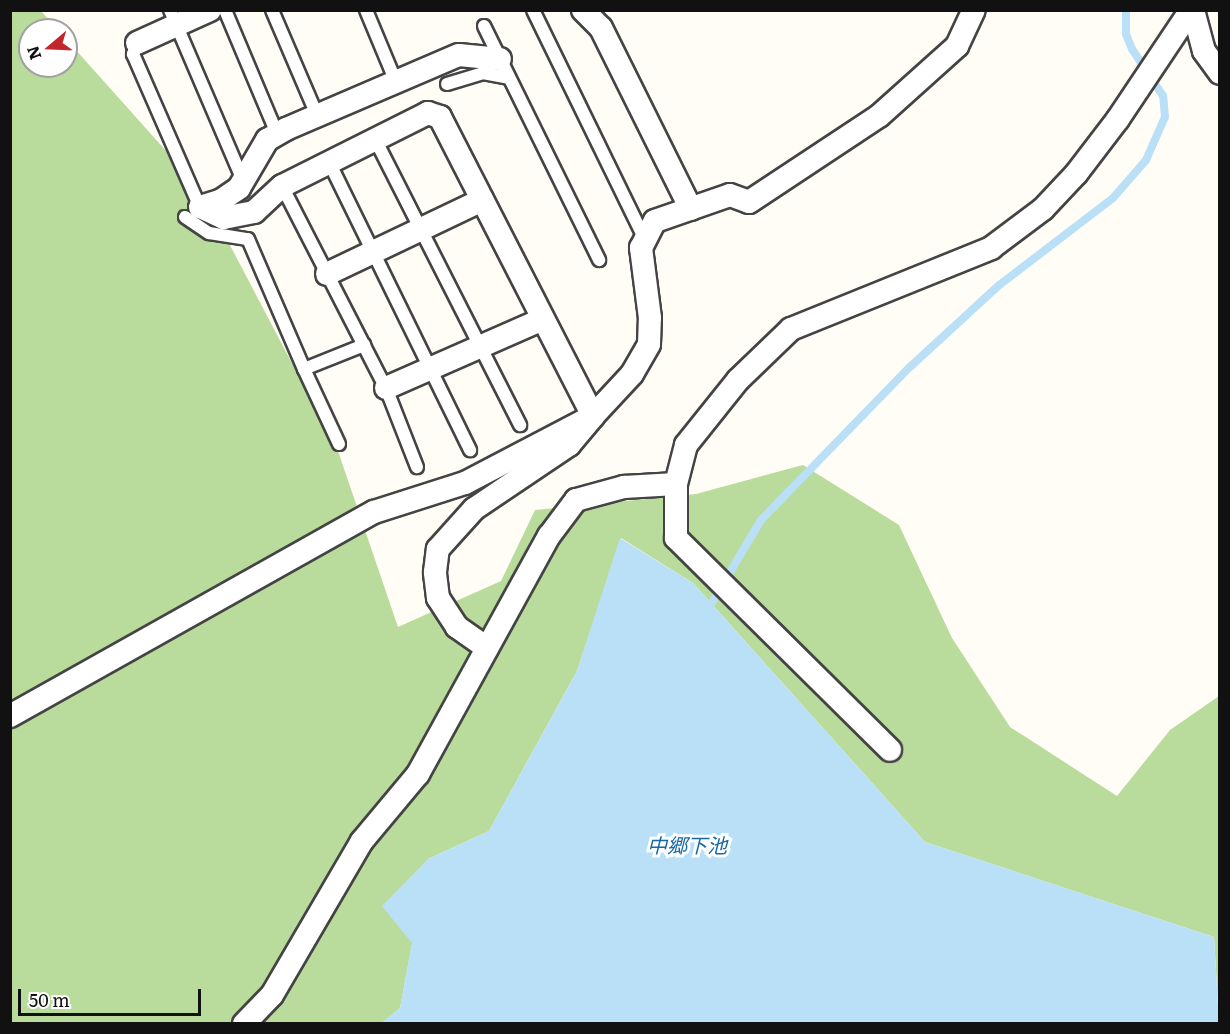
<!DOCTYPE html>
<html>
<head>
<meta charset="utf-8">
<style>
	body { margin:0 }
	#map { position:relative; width:1230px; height:1034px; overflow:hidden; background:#fffdf5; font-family:Literata,"Noto Sans JP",serif }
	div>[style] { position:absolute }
	.forest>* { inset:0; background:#b9dc9c }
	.water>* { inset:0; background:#b9e0f7 }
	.stream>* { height:8px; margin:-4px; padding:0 4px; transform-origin:4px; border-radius:4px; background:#b9e0f7 }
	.roads { filter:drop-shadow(2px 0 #444) drop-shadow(-2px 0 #444) drop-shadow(0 2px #444) drop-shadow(0 -2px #444) }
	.lane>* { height:12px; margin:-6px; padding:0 6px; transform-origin:6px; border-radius:6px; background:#fff }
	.street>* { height:22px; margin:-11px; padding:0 11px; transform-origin:11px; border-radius:11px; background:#fff }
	span { translate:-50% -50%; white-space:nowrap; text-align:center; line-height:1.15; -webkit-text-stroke:6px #fff; paint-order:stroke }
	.water-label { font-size:20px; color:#1768a6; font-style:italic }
	.frame { position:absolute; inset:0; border:12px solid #111; pointer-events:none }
	.north { position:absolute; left:18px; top:18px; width:60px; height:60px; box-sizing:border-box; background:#fff; border:2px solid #a0a0a0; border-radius:50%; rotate:251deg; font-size:16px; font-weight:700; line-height:24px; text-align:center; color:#111 }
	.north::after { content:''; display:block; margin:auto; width:21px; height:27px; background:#c4262e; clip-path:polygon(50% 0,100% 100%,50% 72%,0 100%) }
	.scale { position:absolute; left:18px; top:989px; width:183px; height:27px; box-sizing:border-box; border:3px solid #111; border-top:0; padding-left:8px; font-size:18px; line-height:21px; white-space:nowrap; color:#111; -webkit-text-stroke:4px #fff; paint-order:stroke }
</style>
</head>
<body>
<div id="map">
	<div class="forest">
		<i style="clip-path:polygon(10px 11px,41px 11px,58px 30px,30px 30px,30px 66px,66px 66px,66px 39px,201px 190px,338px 451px,398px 627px,501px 581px,535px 510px,696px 494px,803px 465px,899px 525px,952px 638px,1010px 727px,1117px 796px,1170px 730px,1219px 696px,1219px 1021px,1214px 937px,925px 842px,693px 583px,621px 538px,577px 671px,489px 831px,428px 859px,400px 1008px,381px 1024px,11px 1023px)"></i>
	</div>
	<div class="water">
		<i style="clip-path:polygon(620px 538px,693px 583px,925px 842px,1214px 937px,1219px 1023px,381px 1023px,400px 1008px,412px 943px,382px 906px,428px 859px,489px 831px,577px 671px)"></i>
	</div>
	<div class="stream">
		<i style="left:707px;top:611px;width:106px;rotate:-59.3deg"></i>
		<i style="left:761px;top:520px;width:214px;rotate:-45.8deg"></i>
		<i style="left:910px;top:367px;width:120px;rotate:-42.6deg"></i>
		<i style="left:998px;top:286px;width:145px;rotate:-37.4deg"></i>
		<i style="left:1113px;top:198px;width:50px;rotate:-49deg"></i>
		<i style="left:1146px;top:160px;width:47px;rotate:-66.2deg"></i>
		<i style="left:1165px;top:117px;width:21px;rotate:-95deg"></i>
		<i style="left:1163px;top:96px;width:56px;rotate:-123.4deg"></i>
		<i style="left:1132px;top:49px;width:16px;rotate:-112deg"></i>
		<i style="left:1126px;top:34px;width:24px;rotate:-90deg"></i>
	</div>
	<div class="roads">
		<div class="lane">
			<i style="left:170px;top:10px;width:185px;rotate:66.8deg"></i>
			<i style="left:225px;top:10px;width:134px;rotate:67.2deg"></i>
			<i style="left:272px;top:10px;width:114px;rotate:66.8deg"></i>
			<i style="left:366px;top:10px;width:78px;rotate:67.4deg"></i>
			<i style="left:533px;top:10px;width:256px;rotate:64deg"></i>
			<i style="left:484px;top:26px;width:261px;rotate:63.8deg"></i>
			<i style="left:137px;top:43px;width:12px;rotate:110deg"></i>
			<i style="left:133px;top:54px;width:167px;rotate:66.4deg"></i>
			<i style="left:447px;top:84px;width:38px;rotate:-17deg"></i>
			<i style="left:483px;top:73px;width:26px;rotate:11deg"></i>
			<i style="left:375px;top:139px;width:321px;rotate:63.1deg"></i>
			<i style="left:329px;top:162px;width:321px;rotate:63.9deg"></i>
			<i style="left:282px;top:186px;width:227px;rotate:62.8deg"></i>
			<i style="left:386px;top:388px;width:85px;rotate:68.6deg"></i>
			<i style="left:185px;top:217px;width:29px;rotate:34deg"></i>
			<i style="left:209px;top:233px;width:39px;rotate:9deg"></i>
			<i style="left:248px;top:239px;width:142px;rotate:66.7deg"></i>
			<i style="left:339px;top:444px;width:83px;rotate:-115deg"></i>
			<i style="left:304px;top:369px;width:65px;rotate:-21.8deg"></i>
		</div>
		<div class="street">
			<i style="left:583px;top:10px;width:25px;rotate:45deg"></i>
			<i style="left:601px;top:28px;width:202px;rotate:63.6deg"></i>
			<i style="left:1193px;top:10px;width:42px;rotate:75deg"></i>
			<i style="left:1204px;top:51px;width:27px;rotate:54deg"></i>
			<i style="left:137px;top:43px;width:80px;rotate:-24.3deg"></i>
			<i style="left:327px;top:274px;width:172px;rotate:-25.5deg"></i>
			<i style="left:386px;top:388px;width:171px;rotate:-23.7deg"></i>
			<i style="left:676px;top:484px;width:54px;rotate:90deg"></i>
			<i style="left:676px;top:538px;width:301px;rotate:44.7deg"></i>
			<i style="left:487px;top:648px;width:37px;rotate:-145deg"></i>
			<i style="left:457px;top:627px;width:35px;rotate:-123deg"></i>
			<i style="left:438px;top:598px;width:26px;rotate:-97deg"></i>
			<i style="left:435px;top:572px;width:23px;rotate:-83deg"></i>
			<i style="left:438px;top:549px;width:54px;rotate:-48deg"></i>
			<i style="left:474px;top:509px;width:115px;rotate:-34deg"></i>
			<i style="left:569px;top:445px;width:38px;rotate:-50deg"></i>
			<i style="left:593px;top:416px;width:336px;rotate:-117.1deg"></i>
			<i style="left:440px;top:117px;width:13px;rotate:-162deg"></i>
			<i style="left:428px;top:113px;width:163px;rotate:153.4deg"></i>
			<i style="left:282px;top:186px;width:38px;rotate:137deg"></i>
			<i style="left:254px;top:212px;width:31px;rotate:169deg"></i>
			<i style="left:224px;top:218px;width:26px;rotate:-155deg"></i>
			<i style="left:200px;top:207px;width:21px;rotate:-17deg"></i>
			<i style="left:220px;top:201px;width:23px;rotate:-34deg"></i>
			<i style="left:239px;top:188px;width:56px;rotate:-59.7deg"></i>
			<i style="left:267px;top:140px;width:22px;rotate:-30deg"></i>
			<i style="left:286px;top:129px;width:188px;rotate:-23.2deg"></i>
			<i style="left:459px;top:55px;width:41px;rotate:5.6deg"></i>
			<i style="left:10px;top:716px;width:417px;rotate:-29.3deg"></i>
			<i style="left:374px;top:512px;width:96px;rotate:-17.7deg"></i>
			<i style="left:465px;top:483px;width:144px;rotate:-27.6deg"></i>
			<i style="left:593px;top:416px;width:57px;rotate:-47.1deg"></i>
			<i style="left:632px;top:374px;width:34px;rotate:-60deg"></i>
			<i style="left:649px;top:344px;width:26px;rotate:-88deg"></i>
			<i style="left:650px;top:318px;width:71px;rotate:-97.3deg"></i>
			<i style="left:641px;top:248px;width:30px;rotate:-63deg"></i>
			<i style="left:655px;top:221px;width:79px;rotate:-19.1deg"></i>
			<i style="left:730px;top:195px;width:20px;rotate:20deg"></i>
			<i style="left:749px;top:202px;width:156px;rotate:-33.5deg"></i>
			<i style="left:879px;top:116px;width:105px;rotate:-41.9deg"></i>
			<i style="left:957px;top:46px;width:40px;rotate:-65deg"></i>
			<i style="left:244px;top:1024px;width:40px;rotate:-46deg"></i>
			<i style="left:272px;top:995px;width:178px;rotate:-59.7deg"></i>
			<i style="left:362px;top:841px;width:87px;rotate:-50.1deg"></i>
			<i style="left:418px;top:774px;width:272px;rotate:-61.2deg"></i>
			<i style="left:549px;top:536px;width:45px;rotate:-53.1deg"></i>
			<i style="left:576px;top:500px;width:50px;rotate:-15.2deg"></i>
			<i style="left:624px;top:487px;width:52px;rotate:-3.3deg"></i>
			<i style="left:676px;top:484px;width:40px;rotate:-75.6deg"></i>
			<i style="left:686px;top:445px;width:83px;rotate:-51.3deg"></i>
			<i style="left:738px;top:380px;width:74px;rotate:-43.9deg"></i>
			<i style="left:791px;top:329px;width:216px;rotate:-22deg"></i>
			<i style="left:991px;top:248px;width:65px;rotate:-36.9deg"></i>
			<i style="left:1043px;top:209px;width:48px;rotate:-46.7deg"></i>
			<i style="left:1076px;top:174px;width:69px;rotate:-52.6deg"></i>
			<i style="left:1118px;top:119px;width:131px;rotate:-56.2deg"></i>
		</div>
	</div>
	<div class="water-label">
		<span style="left:687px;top:844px">中郷下池</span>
	</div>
	<div class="frame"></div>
	<div class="north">N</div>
	<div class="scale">50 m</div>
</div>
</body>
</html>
